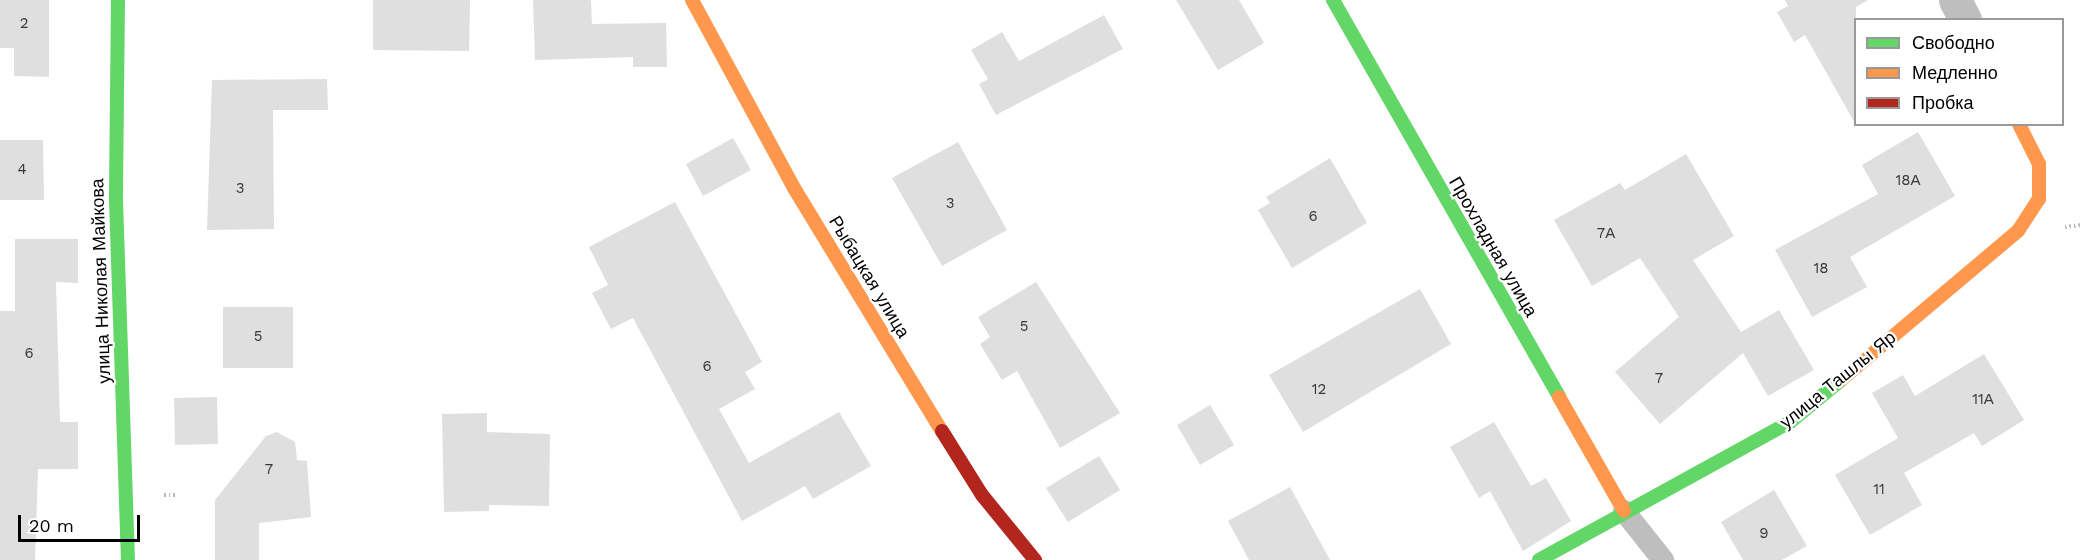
<!DOCTYPE html>
<html>
<head>
<meta charset="utf-8">
<style>
	body { margin:0 }
	#map { position:relative; width:2082px; height:560px; overflow:hidden; background:#fff; font-family:"Work Sans",sans-serif }
	div>[style] { position:absolute }
	.building>* { inset:0; background:#dfdfdf }
	.path>* { height:4px; margin-top:-2px; transform-origin:0; background:repeating-linear-gradient(90deg,#b9b9b9 0 1.5px,transparent 0 4.5px) }
	.lane>* { height:22px; margin:-11px; padding:0 11px; transform-origin:11px; border-radius:11px; background:#bebebe }
	.street>* { height:33px; margin:-16.5px; padding:0 16.5px; transform-origin:16.5px; border-radius:16.5px; background:#bebebe }
	.fast>* { height:14px; margin:-7px; padding:0 7px; transform-origin:7px; border-radius:7px; background:#63d668 }
	.slow>* { height:14px; margin:-7px; padding:0 7px; transform-origin:7px; border-radius:7px; background:#ff974d }
	.jam>* { height:14px; margin:-7px; padding:0 7px; transform-origin:7px; border-radius:7px; background:#b3261e }
	span { translate:-50% -50%; white-space:nowrap; text-align:center; line-height:1.15; -webkit-text-stroke:4.5px #fff; paint-order:stroke }
	.number-label { font-size:15px; color:#383838 }
	.number-label span { -webkit-text-stroke-width:0 }
	.street-label { font-size:18px; color:#000 }
	.legend { position:absolute; left:1854px; top:18px; width:210px; height:108px; box-sizing:border-box; background:#fff; border:2px solid #999; margin:0; padding:8px 10px; list-style:none; font-size:18px; color:#000 }
	.legend li { display:flex; align-items:center; gap:12px; height:30px }
	.legend b { width:30px; border:2px solid #999 }
	.scale { position:absolute; left:18px; top:515px; width:122px; height:27px; box-sizing:border-box; border:3px solid #000; border-top:0; padding-left:8px; font-size:18px; line-height:21px; white-space:nowrap; color:#000; -webkit-text-stroke:4px #fff; paint-order:stroke }
</style>
</head>
<body>
<div id="map">
	<div class="building">
		<i style="clip-path:polygon(0 0,49px 0,49px 77px,14px 76px,14px 48px,0 48px)"></i>
		<i style="clip-path:polygon(373px 0,470px 0,469px 51px,373px 50px)"></i>
		<i style="clip-path:polygon(533px 0,591px 0,592px 24px,666px 23px,667px 67px,633px 67px,633px 57px,535px 60px)"></i>
		<i style="clip-path:polygon(1176px 0,1239px 0,1264px 43px,1218px 70px)"></i>
		<i style="clip-path:polygon(1785px 0,1868px 0,1856px 7px,1856px 125px,1805px 35px,1794px 42px,1777px 12px,1788px 6px)"></i>
		<i style="clip-path:polygon(1104px 15px,1123px 49px,996px 115px,979px 84px,988px 79px,971px 50px,1002px 32px,1019px 61px)"></i>
		<i style="clip-path:polygon(327px 79px,328px 110px,273px 110px,274px 229px,207px 230px,212px 80px)"></i>
		<i style="clip-path:polygon(1918px 132px,1955px 196px,1850px 257px,1867px 287px,1812px 317px,1775px 250px,1878px 194px,1862px 165px)"></i>
		<i style="clip-path:polygon(733px 138px,751px 170px,703px 196px,686px 164px)"></i>
		<i style="clip-path:polygon(0 140px,43px 140px,44px 200px,0 200px)"></i>
		<i style="clip-path:polygon(958px 142px,1007px 230px,942px 266px,892px 178px)"></i>
		<i style="clip-path:polygon(1686px 154px,1734px 236px,1693px 260px,1741px 332px,1779px 310px,1814px 370px,1768px 396px,1743px 353px,1660px 424px,1615px 372px,1679px 317px,1640px 258px,1592px 286px,1554px 220px,1620px 183px,1625px 190px)"></i>
		<i style="clip-path:polygon(1330px 158px,1367px 223px,1292px 268px,1258px 210px,1270px 203px,1266px 197px)"></i>
		<i style="clip-path:polygon(675px 202px,762px 362px,745px 372px,755px 389px,719px 409px,749px 463px,839px 412px,871px 466px,813px 499px,805px 486px,742px 521px,633px 318px,611px 329px,592px 293px,608px 285px,589px 247px)"></i>
		<i style="clip-path:polygon(15px 239px,78px 239px,78px 283px,56px 282px,60px 422px,78px 422px,78px 469px,38px 469px,35px 560px,0 560px,0 311px,15px 311px)"></i>
		<i style="clip-path:polygon(1036px 282px,1120px 413px,1060px 448px,1017px 371px,1002px 380px,980px 344px,990px 337px,978px 317px)"></i>
		<i style="clip-path:polygon(1420px 289px,1451px 344px,1303px 432px,1269px 375px)"></i>
		<i style="clip-path:polygon(223px 307px,293px 307px,293px 368px,223px 368px)"></i>
		<i style="clip-path:polygon(1984px 354px,2024px 420px,1982px 446px,1974px 433px,1904px 473px,1922px 505px,1870px 535px,1835px 475px,1898px 438px,1872px 393px,1903px 375px,1915px 396px)"></i>
		<i style="clip-path:polygon(217px 397px,218px 444px,175px 445px,174px 398px)"></i>
		<i style="clip-path:polygon(1210px 405px,1234px 445px,1200px 465px,1177px 425px)"></i>
		<i style="clip-path:polygon(487px 413px,487px 432px,550px 434px,549px 506px,489px 505px,489px 511px,444px 512px,442px 414px)"></i>
		<i style="clip-path:polygon(1494px 422px,1531px 486px,1546px 478px,1571px 521px,1523px 551px,1490px 491px,1479px 498px,1450px 447px)"></i>
		<i style="clip-path:polygon(277px 432px,295px 442px,297px 460px,307px 461px,311px 517px,259px 523px,259px 560px,215px 560px,215px 500px,266px 436px)"></i>
		<i style="clip-path:polygon(1099px 456px,1120px 490px,1068px 522px,1046px 488px)"></i>
		<i style="clip-path:polygon(1290px 487px,1330px 560px,1249px 560px,1228px 521px)"></i>
		<i style="clip-path:polygon(1774px 490px,1807px 546px,1782px 560px,1743px 560px,1721px 522px)"></i>
	</div>
	<div class="path">
		<i style="left:2065px;top:227px;width:17px;rotate:-7deg"></i>
		<i style="left:164px;top:495px;width:11px"></i>
	</div>
	<div class="lane">
		<i style="left:1624px;top:511px;width:63px;rotate:51.5deg"></i>
	</div>
	<div class="street">
		<i style="left:1955px;top:0;width:22px;rotate:63deg"></i>
	</div>
	<div class="fast">
		<i style="left:118px;top:0;width:200px;rotate:90.6deg"></i>
		<i style="left:116px;top:200px;width:360px;rotate:88.1deg"></i>
		<i style="left:1333px;top:0;width:457px;rotate:60.3deg"></i>
		<i style="left:1539px;top:560px;width:286px;rotate:-28.8deg"></i>
		<i style="left:1790px;top:422px;width:66px;rotate:-39.5deg"></i>
	</div>
	<div class="slow">
		<i style="left:692px;top:0;width:214px;rotate:61.5deg"></i>
		<i style="left:794px;top:188px;width:285px;rotate:58.7deg"></i>
		<i style="left:1841px;top:380px;width:231px;rotate:-40.1deg"></i>
		<i style="left:2018px;top:231px;width:38px;rotate:-57deg"></i>
		<i style="left:2039px;top:199px;width:35px;rotate:-90deg"></i>
		<i style="left:2039px;top:164px;width:45px;rotate:-116.6deg"></i>
		<i style="left:1559px;top:397px;width:131px;rotate:60.3deg"></i>
	</div>
	<div class="jam">
		<i style="left:942px;top:431px;width:75px;rotate:58deg"></i>
		<i style="left:982px;top:495px;width:84px;rotate:50.8deg"></i>
	</div>
	<div class="number-label">
		<span style="left:24px;top:24px">2</span>
		<span style="left:22px;top:170px">4</span>
		<span style="left:1908px;top:181px">18А</span>
		<span style="left:240px;top:189px">3</span>
		<span style="left:950px;top:204px">3</span>
		<span style="left:1313px;top:217px">6</span>
		<span style="left:1606px;top:234px">7А</span>
		<span style="left:1821px;top:269px">18</span>
		<span style="left:1024px;top:327px">5</span>
		<span style="left:258px;top:337px">5</span>
		<span style="left:29px;top:354px">6</span>
		<span style="left:707px;top:367px">6</span>
		<span style="left:1659px;top:379px">7</span>
		<span style="left:1319px;top:390px">12</span>
		<span style="left:1983px;top:400px">11А</span>
		<span style="left:269px;top:470px">7</span>
		<span style="left:1879px;top:490px">11</span>
		<span style="left:1764px;top:534px">9</span>
	</div>
	<div class="street-label">
		<span style="left:1493px;top:247px;rotate:60deg">Прохладная улица</span>
		<span style="left:869px;top:277px;rotate:59deg">Рыбацкая улица</span>
		<span style="left:101px;top:281px;rotate:-92deg">улица Николая Майкова</span>
		<span style="left:1838px;top:380px;rotate:-39deg">улица Ташлы Яр</span>
	</div>
	<ul class="legend">
	<li><b style="height:8px;background:#63d668"></b>Свободно</li>
	<li><b style="height:8px;background:#ff974d"></b>Медленно</li>
	<li><b style="height:8px;background:#b3261e"></b>Пробка</li>
	</ul>
	<div class="scale">20 m</div>
</div>
</body>
</html>
